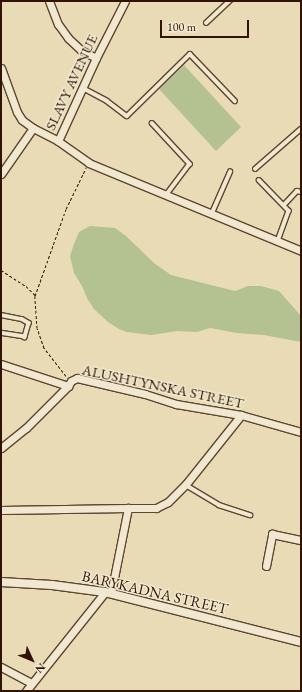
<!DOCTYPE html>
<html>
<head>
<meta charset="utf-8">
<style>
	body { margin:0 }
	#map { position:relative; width:302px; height:692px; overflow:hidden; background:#e8dbb6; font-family:"EB Garamond",serif }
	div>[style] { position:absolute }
	.green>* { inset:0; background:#b4c190 }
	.path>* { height:1px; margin-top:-0.5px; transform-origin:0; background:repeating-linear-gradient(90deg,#301401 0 3px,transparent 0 5px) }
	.roads { filter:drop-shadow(1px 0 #5e462e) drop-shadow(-1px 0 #5e462e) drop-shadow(0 1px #5e462e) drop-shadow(0 -1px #5e462e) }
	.service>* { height:3.5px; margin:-1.75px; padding:0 1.75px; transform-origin:1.75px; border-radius:1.75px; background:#f0e8d0 }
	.minor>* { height:7px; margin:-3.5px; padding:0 3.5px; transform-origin:3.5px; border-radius:3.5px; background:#f0e8d0 }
	.tertiary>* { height:8px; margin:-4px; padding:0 4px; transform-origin:4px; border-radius:4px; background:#f0e8d0 }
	span { translate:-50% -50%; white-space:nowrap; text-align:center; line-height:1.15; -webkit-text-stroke:3px #f0e8d0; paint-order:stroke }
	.street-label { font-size:15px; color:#301401 }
	.frame { position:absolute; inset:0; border:2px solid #301401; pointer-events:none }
	.north { position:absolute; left:12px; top:640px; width:40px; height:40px; -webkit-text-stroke:3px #f0e8d0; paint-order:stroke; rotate:134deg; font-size:11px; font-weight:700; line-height:16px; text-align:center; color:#301401 }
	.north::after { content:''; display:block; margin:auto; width:14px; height:18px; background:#301401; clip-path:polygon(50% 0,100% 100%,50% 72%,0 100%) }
	.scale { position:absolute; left:160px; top:20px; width:89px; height:18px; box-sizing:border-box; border:2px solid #301401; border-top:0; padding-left:5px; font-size:12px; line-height:14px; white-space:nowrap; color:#301401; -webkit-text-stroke:3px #f0e8d0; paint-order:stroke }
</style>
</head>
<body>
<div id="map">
	<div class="green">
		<i style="clip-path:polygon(184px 65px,241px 127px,216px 151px,159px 89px)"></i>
		<i style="clip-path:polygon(90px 226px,115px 228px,126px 236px,154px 263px,171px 275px,235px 291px,248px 286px,261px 286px,279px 291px,301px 316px,301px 342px,264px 335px,237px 333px,210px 328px,197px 332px,177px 331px,151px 335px,127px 332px,119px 329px,108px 322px,94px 309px,87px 298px,82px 286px,74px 273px,70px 256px,74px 244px,79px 232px)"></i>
	</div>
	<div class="path">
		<i style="left:1px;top:270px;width:30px;rotate:33deg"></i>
		<i style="left:26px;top:286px;width:13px;rotate:45deg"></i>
		<i style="left:66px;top:376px;width:36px;rotate:-128deg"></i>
		<i style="left:44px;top:348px;width:21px;rotate:-109deg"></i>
		<i style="left:37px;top:328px;width:32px;rotate:-94deg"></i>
		<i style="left:35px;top:296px;width:92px;rotate:-70.4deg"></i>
		<i style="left:66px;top:209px;width:46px;rotate:-64deg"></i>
	</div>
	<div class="roads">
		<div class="service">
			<i style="left:206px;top:23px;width:33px;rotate:-43deg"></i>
			<i style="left:83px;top:88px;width:27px;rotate:28deg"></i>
			<i style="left:107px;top:101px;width:25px;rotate:37deg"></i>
			<i style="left:127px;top:116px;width:88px;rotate:-44.5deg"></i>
			<i style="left:190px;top:54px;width:65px;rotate:46.2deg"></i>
			<i style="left:152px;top:123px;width:56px;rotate:47.2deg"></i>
			<i style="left:190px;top:164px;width:39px;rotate:127deg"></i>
			<i style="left:255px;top:169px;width:61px;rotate:-41deg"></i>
			<i style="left:259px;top:180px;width:43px;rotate:45.9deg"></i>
			<i style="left:289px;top:211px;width:32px;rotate:110deg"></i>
			<i style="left:284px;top:205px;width:19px;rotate:-47deg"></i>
			<i style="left:297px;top:191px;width:4px;rotate:14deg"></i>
			<i style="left:212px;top:213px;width:45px;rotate:-66.3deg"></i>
			<i style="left:1px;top:315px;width:21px;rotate:11deg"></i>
			<i style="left:22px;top:319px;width:8px;rotate:30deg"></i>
			<i style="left:29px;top:323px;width:15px;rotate:106deg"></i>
			<i style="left:25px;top:337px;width:24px;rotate:-171deg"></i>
			<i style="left:186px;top:485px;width:39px;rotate:31deg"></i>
			<i style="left:219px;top:505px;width:33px;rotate:18deg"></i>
		</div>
		<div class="minor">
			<i style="left:49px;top:1px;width:25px;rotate:69deg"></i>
			<i style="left:58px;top:24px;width:17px;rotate:54deg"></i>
			<i style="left:68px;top:38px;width:18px;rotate:43deg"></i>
			<i style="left:81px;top:50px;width:17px;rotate:28deg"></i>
			<i style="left:1px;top:68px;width:47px;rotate:70deg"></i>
			<i style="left:17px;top:112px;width:9px;rotate:58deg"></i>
			<i style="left:22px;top:120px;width:14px;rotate:36deg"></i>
			<i style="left:58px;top:141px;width:91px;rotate:-65.4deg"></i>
			<i style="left:96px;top:58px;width:64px;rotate:-63deg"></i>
			<i style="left:1px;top:174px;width:56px;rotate:-55.2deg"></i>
			<i style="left:33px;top:128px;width:28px;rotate:27deg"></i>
			<i style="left:58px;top:141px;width:38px;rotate:35deg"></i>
			<i style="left:89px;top:163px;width:230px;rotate:22.5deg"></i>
			<i style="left:1px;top:364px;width:71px;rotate:18.2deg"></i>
			<i style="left:68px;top:386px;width:6px;rotate:-59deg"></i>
			<i style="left:71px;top:381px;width:7px;rotate:-27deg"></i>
			<i style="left:77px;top:378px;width:70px;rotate:13.2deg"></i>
			<i style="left:145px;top:394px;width:33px;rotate:18deg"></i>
			<i style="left:176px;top:404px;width:66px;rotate:9.6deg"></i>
			<i style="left:241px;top:415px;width:62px;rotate:15.8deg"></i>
			<i style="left:1px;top:448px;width:32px;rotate:-39deg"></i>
			<i style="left:26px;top:428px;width:59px;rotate:-45deg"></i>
			<i style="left:1px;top:510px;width:127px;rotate:-0.9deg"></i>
			<i style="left:266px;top:566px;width:33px;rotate:-79deg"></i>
			<i style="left:272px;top:534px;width:30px;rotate:12deg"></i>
			<i style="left:111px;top:593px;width:87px;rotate:-78.7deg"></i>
			<i style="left:128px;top:508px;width:28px"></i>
			<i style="left:156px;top:508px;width:13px;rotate:-27deg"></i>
			<i style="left:168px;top:502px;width:25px;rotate:-45deg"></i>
			<i style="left:186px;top:484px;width:88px;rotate:-51.4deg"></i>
			<i style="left:1px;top:667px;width:34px;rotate:28deg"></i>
			<i style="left:26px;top:691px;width:127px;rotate:-51.4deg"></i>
		</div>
		<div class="tertiary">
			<i style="left:1px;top:582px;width:51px;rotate:3.4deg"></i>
			<i style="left:52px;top:585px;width:53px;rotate:7.5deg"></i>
			<i style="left:105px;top:592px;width:202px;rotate:14.3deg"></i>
		</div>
	</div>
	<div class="street-label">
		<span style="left:71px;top:82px;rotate:-65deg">SLAVY AVENUE</span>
		<span style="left:163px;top:386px;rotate:12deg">ALUSHTYNSKA STREET</span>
		<span style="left:155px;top:592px;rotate:13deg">BARYKADNA STREET</span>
	</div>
	<div class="frame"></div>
	<div class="north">N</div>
	<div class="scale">100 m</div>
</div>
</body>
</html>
